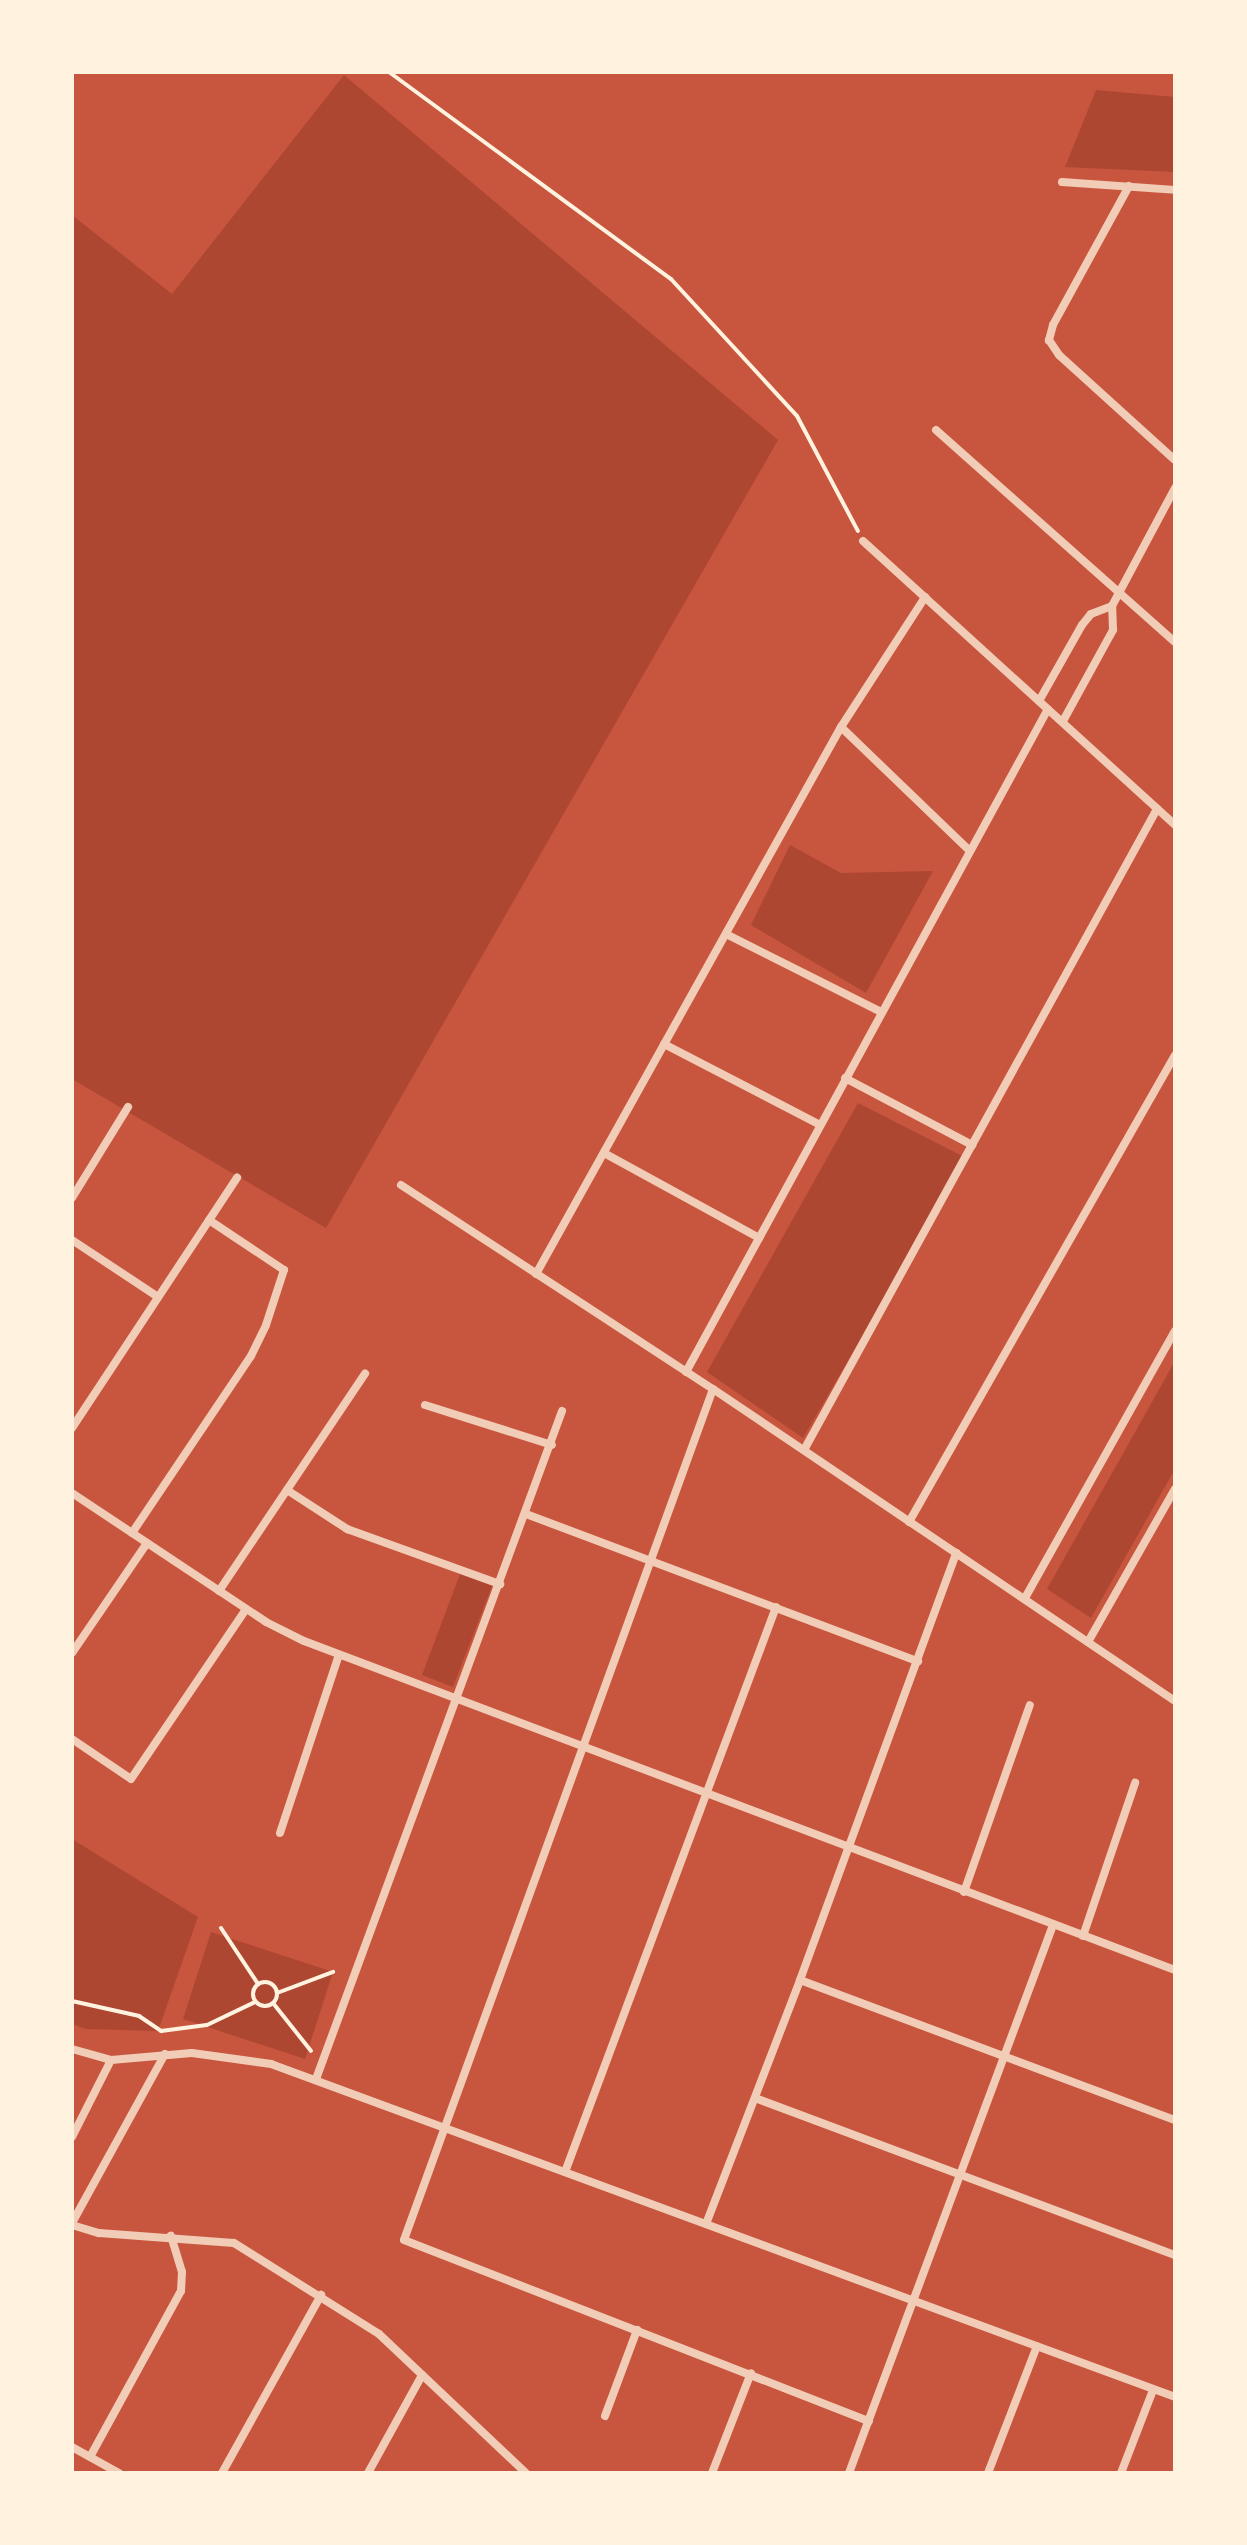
<!DOCTYPE html>
<html>
<head>
<meta charset="utf-8">
<style>
	body { margin:0 }
	#map { position:relative; width:1247px; height:2545px; overflow:hidden; background:#c8553d; font-family:Ubuntu,sans-serif }
	div>[style] { position:absolute }
	.green>* { inset:0; background:#ae4732 }
	.path>* { height:4px; margin:-2px; padding:0 2px; transform-origin:2px; border-radius:2px; background:#fff3e0 }
	.path>.ring { margin:-2px; padding:0; box-sizing:content-box; background:none; border:4px solid #fff3e0; border-radius:50% }
	.minor>* { height:8px; margin:-4px; padding:0 4px; transform-origin:4px; border-radius:4px; background:#f1ccb7 }
	span { translate:-50% -50%; white-space:nowrap; text-align:center; line-height:1.15; -webkit-text-stroke:6px #fff3e0; paint-order:stroke }
	.frame { position:absolute; inset:0; border:74px solid #fff3e0; pointer-events:none }
</style>
</head>
<body>
<div id="map">
	<div class="green">
		<i style="clip-path:polygon(344px 75px,778px 440px,326px 1228px,72px 1079px,72px 215px,172px 294px)"></i>
		<i style="clip-path:polygon(1096px 90px,1175px 97px,1175px 172px,1065px 167px)"></i>
		<i style="clip-path:polygon(790px 845px,841px 873px,933px 871px,866px 993px,751px 925px)"></i>
		<i style="clip-path:polygon(858px 1103px,966px 1158px,803px 1438px,707px 1372px)"></i>
		<i style="clip-path:polygon(1175px 1361px,1175px 1469px,1091px 1618px,1047px 1589px)"></i>
		<i style="clip-path:polygon(460px 1574px,492px 1586px,453px 1687px,422px 1675px)"></i>
		<i style="clip-path:polygon(72px 1839px,198px 1917px,158px 2031px,86px 2029px,72px 2024px)"></i>
		<i style="clip-path:polygon(211px 1932px,333px 1972px,305px 2059px,183px 2019px)"></i>
	</div>
	<div class="path">
		<i style="left:389px;top:72px;width:350px;rotate:36.3deg"></i>
		<i style="left:671px;top:279px;width:186px;rotate:47.4deg"></i>
		<i style="left:797px;top:416px;width:130px;rotate:62.1deg"></i>
		<i style="left:221px;top:1928px;width:67px;rotate:56.5deg"></i>
		<i class="ring" style="left:253px;top:1982px;width:20px;height:20px"></i>
		<i style="left:277px;top:1993px;width:60px;rotate:-20.6deg"></i>
		<i style="left:72px;top:2001px;width:69px;rotate:12.6deg"></i>
		<i style="left:139px;top:2016px;width:27px;rotate:34deg"></i>
		<i style="left:161px;top:2031px;width:46px;rotate:-7.4deg"></i>
		<i style="left:207px;top:2025px;width:53px;rotate:-25.6deg"></i>
		<i style="left:273px;top:2003px;width:61px;rotate:51.6deg"></i>
	</div>
	<div class="minor">
		<i style="left:1062px;top:182px;width:113px;rotate:4deg"></i>
		<i style="left:1129px;top:186px;width:158px;rotate:118.7deg"></i>
		<i style="left:1053px;top:325px;width:16px;rotate:105deg"></i>
		<i style="left:1049px;top:340px;width:18px;rotate:56deg"></i>
		<i style="left:1059px;top:355px;width:156px;rotate:42.2deg"></i>
		<i style="left:936px;top:430px;width:319px;rotate:41.6deg"></i>
		<i style="left:863px;top:541px;width:422px;rotate:42.3deg"></i>
		<i style="left:1039px;top:701px;width:87px;rotate:-60.5deg"></i>
		<i style="left:1082px;top:625px;width:14px;rotate:-51deg"></i>
		<i style="left:1091px;top:614px;width:22px;rotate:-21deg"></i>
		<i style="left:1063px;top:721px;width:104px;rotate:-61.2deg"></i>
		<i style="left:1113px;top:630px;width:24px;rotate:-92deg"></i>
		<i style="left:1112px;top:606px;width:134px;rotate:-61.9deg"></i>
		<i style="left:841px;top:727px;width:178px;rotate:43.9deg"></i>
		<i style="left:726px;top:934px;width:174px;rotate:26.7deg"></i>
		<i style="left:664px;top:1044px;width:176px;rotate:27.4deg"></i>
		<i style="left:845px;top:1078px;width:144px;rotate:27.8deg"></i>
		<i style="left:604px;top:1153px;width:177px;rotate:28.7deg"></i>
		<i style="left:401px;top:1185px;width:373px;rotate:33.2deg"></i>
		<i style="left:713px;top:1389px;width:557px;rotate:34.03deg"></i>
		<i style="left:72px;top:1198px;width:107px;rotate:-58.4deg"></i>
		<i style="left:72px;top:1240px;width:103px;rotate:33.5deg"></i>
		<i style="left:536px;top:1274px;width:626px;rotate:-60.86deg"></i>
		<i style="left:841px;top:727px;width:155px;rotate:-57.1deg"></i>
		<i style="left:686px;top:1372px;width:755px;rotate:-61.37deg"></i>
		<i style="left:713px;top:1389px;width:905px;rotate:109.96deg"></i>
		<i style="left:404px;top:2240px;width:499px;rotate:21.3deg"></i>
		<i style="left:425px;top:1405px;width:133px;rotate:17.5deg"></i>
		<i style="left:72px;top:1428px;width:300px;rotate:-56.6deg"></i>
		<i style="left:804px;top:1450px;width:732px;rotate:-61.16deg"></i>
		<i style="left:287px;top:1490px;width:72px;rotate:33deg"></i>
		<i style="left:347px;top:1529px;width:163px;rotate:19.8deg"></i>
		<i style="left:72px;top:1493px;width:233px;rotate:33.6deg"></i>
		<i style="left:266px;top:1622px;width:42px;rotate:26.6deg"></i>
		<i style="left:304px;top:1641px;width:931px;rotate:20.69deg"></i>
		<i style="left:526px;top:1514px;width:419px;rotate:20.6deg"></i>
		<i style="left:909px;top:1522px;width:537px;rotate:-60.33deg"></i>
		<i style="left:132px;top:1533px;width:213px;rotate:-56.1deg"></i>
		<i style="left:251px;top:1356px;width:34px;rotate:-64deg"></i>
		<i style="left:266px;top:1325px;width:58px;rotate:-71.9deg"></i>
		<i style="left:284px;top:1270px;width:90px;rotate:-146.3deg"></i>
		<i style="left:219px;top:1591px;width:262px;rotate:-56.1deg"></i>
		<i style="left:1025px;top:1598px;width:306px;rotate:-60.7deg"></i>
		<i style="left:1088px;top:1642px;width:176px;rotate:-60.4deg"></i>
		<i style="left:72px;top:1653px;width:133px;rotate:-55.7deg"></i>
		<i style="left:72px;top:1739px;width:71px;rotate:34.1deg"></i>
		<i style="left:131px;top:1779px;width:205px;rotate:-55.9deg"></i>
		<i style="left:280px;top:1833px;width:188px;rotate:-71.7deg"></i>
		<i style="left:964px;top:1892px;width:198px;rotate:-70.6deg"></i>
		<i style="left:1083px;top:1936px;width:162px;rotate:-71.2deg"></i>
		<i style="left:800px;top:1980px;width:400px;rotate:20.5deg"></i>
		<i style="left:72px;top:2049px;width:41px;rotate:15.8deg"></i>
		<i style="left:111px;top:2060px;width:81px;rotate:-4.9deg"></i>
		<i style="left:192px;top:2053px;width:80px;rotate:7.9deg"></i>
		<i style="left:271px;top:2064px;width:963px;rotate:20.22deg"></i>
		<i style="left:316px;top:2079px;width:712px;rotate:-69.78deg"></i>
		<i style="left:755px;top:2098px;width:448px;rotate:20.5deg"></i>
		<i style="left:72px;top:2137px;width:86px;rotate:-63.1deg"></i>
		<i style="left:565px;top:2172px;width:603px;rotate:-69.52deg"></i>
		<i style="left:72px;top:2223px;width:193px;rotate:-61.2deg"></i>
		<i style="left:706px;top:2224px;width:261px;rotate:-68.9deg"></i>
		<i style="left:800px;top:1980px;width:455px;rotate:-69.9deg"></i>
		<i style="left:72px;top:2225px;width:28px;rotate:17deg"></i>
		<i style="left:99px;top:2233px;width:135px;rotate:4.2deg"></i>
		<i style="left:234px;top:2243px;width:171px;rotate:32.1deg"></i>
		<i style="left:379px;top:2334px;width:202px;rotate:43.4deg"></i>
		<i style="left:605px;top:2416px;width:92px;rotate:-69.6deg"></i>
		<i style="left:72px;top:2447px;width:54px;rotate:29deg"></i>
		<i style="left:90px;top:2457px;width:189px;rotate:-61.3deg"></i>
		<i style="left:181px;top:2291px;width:19px;rotate:-87deg"></i>
		<i style="left:182px;top:2272px;width:38px;rotate:-107deg"></i>
		<i style="left:222px;top:2473px;width:204px;rotate:-60.9deg"></i>
		<i style="left:368px;top:2473px;width:112px;rotate:-61.1deg"></i>
		<i style="left:712px;top:2473px;width:107px;rotate:-68.7deg"></i>
		<i style="left:849px;top:2473px;width:585px;rotate:-69.58deg"></i>
		<i style="left:988px;top:2473px;width:136px;rotate:-68.9deg"></i>
		<i style="left:1121px;top:2473px;width:89px;rotate:-68.9deg"></i>
	</div>
	<div class="frame"></div>
</div>
</body>
</html>
